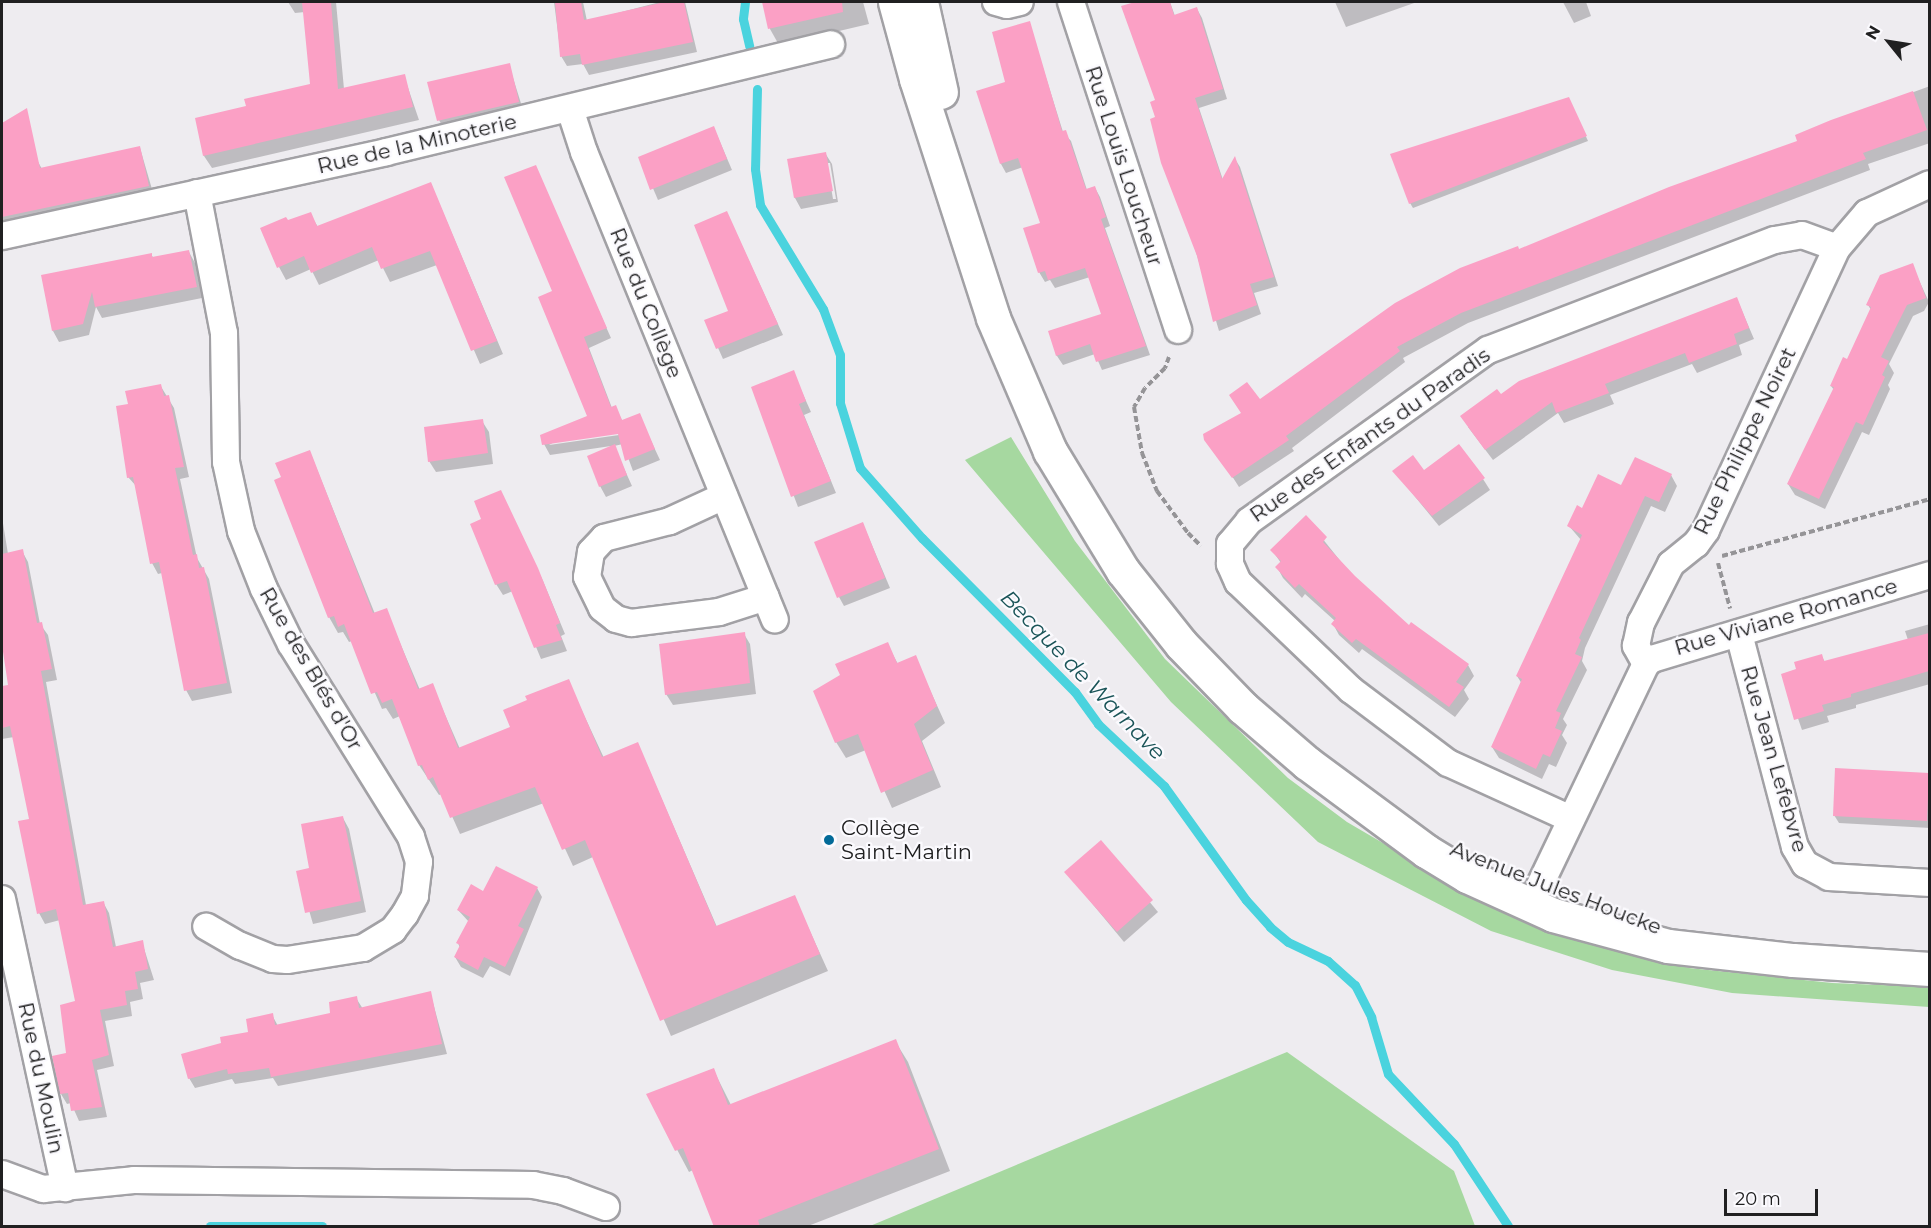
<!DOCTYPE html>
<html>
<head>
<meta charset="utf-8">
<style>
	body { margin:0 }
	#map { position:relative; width:1931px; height:1228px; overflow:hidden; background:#eeecf0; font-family:Montserrat,sans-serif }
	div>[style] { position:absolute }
	.green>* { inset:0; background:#a6d8a0 }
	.shadow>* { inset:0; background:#0003 }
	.stream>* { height:9px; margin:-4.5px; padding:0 4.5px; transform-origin:4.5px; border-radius:4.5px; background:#4ad3de }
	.building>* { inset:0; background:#fba0c5 }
	.path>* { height:4px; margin-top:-2px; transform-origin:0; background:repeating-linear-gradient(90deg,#959497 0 6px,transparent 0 9px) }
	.roads { filter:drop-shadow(2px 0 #a2a1a5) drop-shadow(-2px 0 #a2a1a5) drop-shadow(0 2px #a2a1a5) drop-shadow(0 -2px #a2a1a5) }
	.minor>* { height:26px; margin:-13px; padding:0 13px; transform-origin:13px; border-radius:13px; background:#fff }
	.secondary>* { height:33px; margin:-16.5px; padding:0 16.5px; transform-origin:16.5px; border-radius:16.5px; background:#fff }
	.dots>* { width:16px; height:16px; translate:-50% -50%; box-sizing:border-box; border:3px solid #fbfafe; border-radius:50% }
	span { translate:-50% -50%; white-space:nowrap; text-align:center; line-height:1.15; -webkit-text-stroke:4.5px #fbfafe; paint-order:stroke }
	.street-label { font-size:21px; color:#202021 }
	.poi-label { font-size:21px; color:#202021 }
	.left { translate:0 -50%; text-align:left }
	.water-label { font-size:22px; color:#1a5458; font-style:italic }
	.frame { position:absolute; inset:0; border:3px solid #202021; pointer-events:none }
	.north { position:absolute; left:1859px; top:12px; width:60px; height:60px; -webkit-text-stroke:4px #fbfafe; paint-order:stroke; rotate:300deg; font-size:16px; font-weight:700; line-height:24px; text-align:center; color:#202021 }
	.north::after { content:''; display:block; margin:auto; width:21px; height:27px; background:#202021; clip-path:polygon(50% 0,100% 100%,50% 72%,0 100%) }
	.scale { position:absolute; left:1724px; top:1189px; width:94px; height:27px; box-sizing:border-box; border:3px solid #202021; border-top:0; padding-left:8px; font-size:18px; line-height:21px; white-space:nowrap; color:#202021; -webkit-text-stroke:4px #fbfafe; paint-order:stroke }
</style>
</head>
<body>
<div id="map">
	<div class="green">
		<i style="clip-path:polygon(1011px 437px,1075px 541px,1165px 659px,1288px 778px,1347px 822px,1417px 863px,1597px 944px,1689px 968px,1832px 983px,1929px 987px,1929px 1007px,1732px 993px,1612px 970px,1491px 931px,1318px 842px,1171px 702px,965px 460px)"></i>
		<i style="clip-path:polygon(1287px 1052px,1454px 1171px,1475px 1226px,870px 1226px)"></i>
	</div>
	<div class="shadow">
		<i style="clip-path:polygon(288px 2px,336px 2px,344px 89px,404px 76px,419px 120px,212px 168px,204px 156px,197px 120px,248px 108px,311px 85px,305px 12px,295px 13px)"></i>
		<i style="clip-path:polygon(554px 2px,583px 2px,587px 21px,660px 2px,685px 2px,697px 52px,589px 75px,583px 64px,567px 66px,561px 56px)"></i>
		<i style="clip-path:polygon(763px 2px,863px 2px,869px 24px,779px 45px,770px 29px)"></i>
		<i style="clip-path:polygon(1140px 2px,1170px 2px,1175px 16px,1197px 9px,1202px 18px,1227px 99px,1199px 108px,1223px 180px,1235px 159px,1240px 167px,1278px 286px,1254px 293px,1261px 314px,1219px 331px,1157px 118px,1157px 101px,1122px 7px)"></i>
		<i style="clip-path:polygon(1335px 2px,1417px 2px,1346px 27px)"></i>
		<i style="clip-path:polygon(1563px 2px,1586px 2px,1591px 16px,1574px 23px)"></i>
		<i style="clip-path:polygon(1029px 23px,1063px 132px,1071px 141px,1087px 190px,1095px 188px,1100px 197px,1110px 226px,1105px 228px,1150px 355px,1102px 370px,1095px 354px,1063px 365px,1057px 356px,1050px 332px,1103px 315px,1090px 277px,1055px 288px,1050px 280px,1045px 282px,1039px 272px,1042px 224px,1023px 167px,1006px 173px,1001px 164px,1007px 83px)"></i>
		<i style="clip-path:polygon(509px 65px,524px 113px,445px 131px,439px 120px)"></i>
		<i style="clip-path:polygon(1930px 86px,1930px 143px,1868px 164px,1870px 170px,1468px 323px,1403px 358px,1405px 362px,1292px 448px,1294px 451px,1239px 487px,1212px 445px,1260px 402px,1519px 251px,1799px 142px,1832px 122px)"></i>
		<i style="clip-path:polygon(1571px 104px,1588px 141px,1413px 208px,1410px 203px)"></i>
		<i style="clip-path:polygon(714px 128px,732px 170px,658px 200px,640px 158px)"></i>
		<i style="clip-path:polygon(140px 148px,154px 196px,2px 228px,2px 168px,37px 160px,42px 169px)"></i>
		<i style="clip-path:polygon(evenodd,825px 153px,832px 164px,838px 202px,801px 209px,795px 198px,789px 160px,825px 153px,827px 163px,830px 163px,836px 199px,833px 199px,827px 163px)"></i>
		<i style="clip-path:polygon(evenodd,535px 167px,611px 338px,589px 348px,612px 408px,615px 407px,623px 422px,639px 415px,660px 460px,633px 471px,623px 444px,614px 446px,632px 486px,606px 497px,600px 486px,611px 446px,550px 455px,544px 444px,589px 417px,554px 292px,535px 167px,625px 431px,626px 434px,549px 445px,556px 441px,625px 431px)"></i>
		<i style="clip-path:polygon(431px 184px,503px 354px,480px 364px,437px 265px,390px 282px,379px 260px,319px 285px,311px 269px,286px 280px,279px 267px,288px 222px,310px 214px,318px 227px)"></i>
		<i style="clip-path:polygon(727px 213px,783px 335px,723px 359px,706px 321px,730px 312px)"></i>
		<i style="clip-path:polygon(189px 252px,195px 263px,202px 298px,102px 318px,96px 307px,89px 335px,59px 342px,53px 331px,42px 276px,151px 254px,154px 259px)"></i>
		<i style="clip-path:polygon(1912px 265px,1929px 302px,1924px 311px,1913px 316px,1889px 364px,1894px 373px,1888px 385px,1890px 389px,1869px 435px,1862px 432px,1825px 509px,1795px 495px,1788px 484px,1834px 390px,1831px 386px,1848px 361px,1871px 310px,1868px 305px)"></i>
		<i style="clip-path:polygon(1737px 299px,1754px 339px,1739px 345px,1742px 355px,1697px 373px,1692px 364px,1610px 395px,1614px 404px,1564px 423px,1558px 413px,1493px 460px,1468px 427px)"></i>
		<i style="clip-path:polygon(793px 372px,811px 412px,804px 415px,836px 493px,798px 507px,753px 388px)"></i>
		<i style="clip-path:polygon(160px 385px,174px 408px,189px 477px,180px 479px,197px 558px,209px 579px,232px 693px,192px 701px,186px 690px,162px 573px,158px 574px,152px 563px,137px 487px,128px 477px,129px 405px)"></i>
		<i style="clip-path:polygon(482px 421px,489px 432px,493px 464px,436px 472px,429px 461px)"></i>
		<i style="clip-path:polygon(310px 452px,375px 614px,386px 610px,420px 690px,432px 685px,460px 749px,512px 728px,568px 681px,604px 758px,638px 744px,717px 927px,794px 896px,828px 971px,671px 1036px,593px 857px,573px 866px,544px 803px,460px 834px,442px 794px,439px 795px,419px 765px,400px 716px,393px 719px,386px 708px,382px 709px,352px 641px,349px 642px,343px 632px,338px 633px,329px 617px,283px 478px)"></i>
		<i style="clip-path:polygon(1394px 471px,1483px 479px,1490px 490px,1439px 526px)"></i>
		<i style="clip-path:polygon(1671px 475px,1677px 486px,1665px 512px,1651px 506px,1585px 648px,1582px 661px,1587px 670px,1563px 719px,1567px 725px,1562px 735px,1567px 743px,1556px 767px,1549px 764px,1542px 779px,1499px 758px,1492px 747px,1522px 684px,1517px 676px,1581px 540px,1569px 526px,1583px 510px,1622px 487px)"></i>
		<i style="clip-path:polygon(506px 503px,543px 581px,565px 634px,561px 636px,567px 651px,541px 659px,513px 591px,503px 595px,496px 584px,483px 520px)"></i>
		<i style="clip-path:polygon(2px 517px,8px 554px,22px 551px,28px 562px,40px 624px,48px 635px,57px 680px,46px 682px,86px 905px,103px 902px,109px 913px,116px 947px,142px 942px,154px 980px,140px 983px,143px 999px,130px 1002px,132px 1016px,105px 1021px,114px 1066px,97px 1070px,107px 1117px,79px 1121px,71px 1103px,67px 1104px,61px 1094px,76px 1003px,60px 920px,45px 924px,39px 913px,30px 820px,14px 737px,2px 739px,2px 688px,10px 686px,2px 642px)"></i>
		<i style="clip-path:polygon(1306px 518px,1354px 578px,1409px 627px,1468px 665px,1474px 676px,1464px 690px,1469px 699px,1455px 717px,1362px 649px,1359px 653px,1339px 635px,1333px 624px,1335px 621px,1305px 594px,1302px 598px,1283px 578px,1277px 567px,1281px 563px,1272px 550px)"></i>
		<i style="clip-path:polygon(863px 524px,890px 588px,844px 606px,839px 597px)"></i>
		<i style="clip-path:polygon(1930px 624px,1930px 684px,1856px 705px,1856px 708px,1827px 716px,1829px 722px,1802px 730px,1783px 675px,1798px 670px,1821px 655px,1825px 662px,1908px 640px,1905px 631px)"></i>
		<i style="clip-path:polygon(744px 634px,750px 644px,756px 694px,673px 705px,666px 694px)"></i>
		<i style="clip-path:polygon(887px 644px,898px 664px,915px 657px,945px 723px,922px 741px,941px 787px,892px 808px,866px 750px,846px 758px,836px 742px)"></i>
		<i style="clip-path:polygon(1929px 775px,1930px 828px,1839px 823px,1834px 815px)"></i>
		<i style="clip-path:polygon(343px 818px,349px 829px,366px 912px,313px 924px,298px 872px,311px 870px)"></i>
		<i style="clip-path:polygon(1100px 842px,1158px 912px,1124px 942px,1066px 872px)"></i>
		<i style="clip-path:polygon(537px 888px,542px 897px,510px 976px,490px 966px,483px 978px,461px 967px,455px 957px,460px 948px,458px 943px,469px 922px,458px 910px)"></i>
		<i style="clip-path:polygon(430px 992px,447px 1054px,278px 1086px,273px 1078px,235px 1084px,232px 1079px,195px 1088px,189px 1078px,223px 1044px,250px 1033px,272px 1015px,278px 1026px,332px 1014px,356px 998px,363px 1009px)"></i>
		<i style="clip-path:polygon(895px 1041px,908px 1062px,950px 1171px,808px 1226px,715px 1226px,693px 1170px,689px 1172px,648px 1095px,713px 1069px,731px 1105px)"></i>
	</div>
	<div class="stream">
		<i style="left:745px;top:2px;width:17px;rotate:97deg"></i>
		<i style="left:743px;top:19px;width:28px;rotate:77deg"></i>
		<i style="left:757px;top:89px;width:80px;rotate:91.4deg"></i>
		<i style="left:755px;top:169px;width:36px;rotate:82deg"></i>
		<i style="left:760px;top:205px;width:122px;rotate:58.8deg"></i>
		<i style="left:823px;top:309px;width:49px;rotate:69.7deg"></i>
		<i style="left:840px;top:355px;width:48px;rotate:90deg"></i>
		<i style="left:840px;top:403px;width:68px;rotate:72.9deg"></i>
		<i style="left:860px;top:468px;width:94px;rotate:48.5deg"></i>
		<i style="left:922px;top:538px;width:217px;rotate:45.2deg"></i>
		<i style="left:1075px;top:692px;width:39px;rotate:54deg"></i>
		<i style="left:1098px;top:724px;width:91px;rotate:43.2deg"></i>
		<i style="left:1164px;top:786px;width:140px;rotate:54.3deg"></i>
		<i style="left:1246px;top:900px;width:36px;rotate:48deg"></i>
		<i style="left:1270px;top:927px;width:23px;rotate:40deg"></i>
		<i style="left:1288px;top:942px;width:44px;rotate:25.4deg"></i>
		<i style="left:1328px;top:961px;width:36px;rotate:42deg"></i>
		<i style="left:1355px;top:985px;width:36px;rotate:63deg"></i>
		<i style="left:1371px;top:1017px;width:59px;rotate:73.4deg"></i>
		<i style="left:1388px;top:1074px;width:96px;rotate:46.7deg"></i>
		<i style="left:1454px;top:1144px;width:98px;rotate:56.6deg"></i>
		<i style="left:210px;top:1226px;width:112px"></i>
	</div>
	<div class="building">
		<i style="clip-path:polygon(302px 2px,331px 2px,338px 89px,405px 74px,413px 107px,203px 156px,195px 118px,246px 106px,244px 99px,310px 84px)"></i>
		<i style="clip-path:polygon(555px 2px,581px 2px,584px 20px,665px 2px,684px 2px,693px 42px,582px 65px,580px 54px,560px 57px)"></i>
		<i style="clip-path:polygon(762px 2px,842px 2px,843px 12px,768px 29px)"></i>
		<i style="clip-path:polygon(1135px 2px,1170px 2px,1174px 15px,1197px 7px,1223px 89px,1195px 98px,1222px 179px,1235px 156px,1274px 277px,1250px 284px,1257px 305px,1213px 322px,1197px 256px,1161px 163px,1150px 119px,1155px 117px,1150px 102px,1155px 100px,1121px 6px)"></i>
		<i style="clip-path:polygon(1030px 21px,1062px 131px,1066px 130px,1086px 189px,1095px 186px,1106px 217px,1101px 219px,1146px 346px,1096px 362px,1090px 344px,1056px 356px,1048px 331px,1101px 314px,1085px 268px,1048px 280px,1045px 271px,1038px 273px,1023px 228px,1040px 223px,1018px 158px,1000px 164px,976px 91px,1005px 82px,992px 32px)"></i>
		<i style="clip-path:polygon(510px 63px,519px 102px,437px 121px,427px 82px)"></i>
		<i style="clip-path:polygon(1913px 91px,1927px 130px,1863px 153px,1866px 159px,1461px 313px,1397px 347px,1400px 351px,1286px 436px,1289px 440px,1232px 478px,1204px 440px,1203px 434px,1241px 413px,1229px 395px,1247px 382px,1260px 399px,1395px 303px,1460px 268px,1518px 246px,1519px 249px,1669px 187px,1797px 141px,1795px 135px,1831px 120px)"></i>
		<i style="clip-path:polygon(1569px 97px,1587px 136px,1409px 204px,1390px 154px)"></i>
		<i style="clip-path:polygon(27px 108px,40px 168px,140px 146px,149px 186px,2px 217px,2px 123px)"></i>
		<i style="clip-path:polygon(714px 126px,727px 159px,650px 190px,638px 157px)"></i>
		<i style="clip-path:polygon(826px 152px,833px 191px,794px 198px,787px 159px)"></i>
		<i style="clip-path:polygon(536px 165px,607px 328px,584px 337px,611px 407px,616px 405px,622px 420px,640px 413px,655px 449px,625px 461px,618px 434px,542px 445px,540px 435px,587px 416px,538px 297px,552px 291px,504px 177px)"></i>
		<i style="clip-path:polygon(431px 182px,497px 341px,471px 351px,430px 251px,381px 269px,372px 247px,311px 273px,304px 256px,277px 268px,260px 228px,286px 217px,288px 220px,311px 212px,317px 226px)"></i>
		<i style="clip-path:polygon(727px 211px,778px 324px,716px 349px,704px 320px,728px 311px,694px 225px)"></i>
		<i style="clip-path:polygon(189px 250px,197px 287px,95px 307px,92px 292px,83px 324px,52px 331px,41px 275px,152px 253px,152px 257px)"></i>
		<i style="clip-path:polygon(1913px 263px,1926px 298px,1907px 305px,1881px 357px,1889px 361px,1882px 375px,1885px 377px,1863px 425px,1856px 422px,1819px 499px,1787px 484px,1834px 387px,1830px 386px,1843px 357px,1847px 359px,1871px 307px,1866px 305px,1880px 275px)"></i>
		<i style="clip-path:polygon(1737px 297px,1749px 328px,1734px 334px,1737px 344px,1689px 363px,1685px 353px,1605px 384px,1609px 393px,1556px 413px,1552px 402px,1485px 450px,1460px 416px,1497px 389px,1501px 394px,1519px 381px)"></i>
		<i style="clip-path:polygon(794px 370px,806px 401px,799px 404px,831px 481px,791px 497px,751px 387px)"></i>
		<i style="clip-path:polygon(161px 384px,164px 396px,169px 395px,184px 467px,175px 468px,193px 555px,197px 554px,199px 568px,204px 567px,227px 683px,184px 691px,159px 562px,150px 564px,133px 477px,127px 478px,116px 406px,128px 404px,125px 391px)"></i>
		<i style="clip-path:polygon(483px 419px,488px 453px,428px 462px,424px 427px)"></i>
		<i style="clip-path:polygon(615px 444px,627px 475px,599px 487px,587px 456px)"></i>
		<i style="clip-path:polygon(1459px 444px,1485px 478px,1432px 516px,1392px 471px,1413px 455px,1424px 470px)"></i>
		<i style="clip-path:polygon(310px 450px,373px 613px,387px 608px,418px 689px,433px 683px,458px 748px,510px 727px,503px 710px,527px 700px,525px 696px,569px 679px,602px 757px,638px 742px,716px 926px,795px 895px,820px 954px,660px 1021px,585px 840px,562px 850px,535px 787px,450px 818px,433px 777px,428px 780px,422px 765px,418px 766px,392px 699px,382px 703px,377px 692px,371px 694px,344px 624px,338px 627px,334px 616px,328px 618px,274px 480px,281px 477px,275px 463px)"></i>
		<i style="clip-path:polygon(1635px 457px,1672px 474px,1659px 502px,1645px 496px,1579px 638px,1581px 640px,1575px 654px,1582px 657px,1556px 711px,1561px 713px,1555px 728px,1562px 731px,1550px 757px,1543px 754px,1536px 769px,1491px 747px,1522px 679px,1516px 676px,1582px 535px,1567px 526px,1577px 505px,1582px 508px,1598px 474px,1621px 485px)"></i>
		<i style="clip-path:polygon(501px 490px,538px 568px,560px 623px,556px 625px,562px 640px,534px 648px,507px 581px,495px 585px,470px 524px,481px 519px,474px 501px)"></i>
		<i style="clip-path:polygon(1306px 515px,1327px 537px,1323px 542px,1355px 576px,1409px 625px,1411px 622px,1469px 664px,1456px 682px,1464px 687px,1449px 707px,1356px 639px,1352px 643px,1331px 624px,1336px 618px,1299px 584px,1295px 588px,1275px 567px,1281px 561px,1270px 550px)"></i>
		<i style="clip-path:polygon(863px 522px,885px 578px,837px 598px,814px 542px)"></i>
		<i style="clip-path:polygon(23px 549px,37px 623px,42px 622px,52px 669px,41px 671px,83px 905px,104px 901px,113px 947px,143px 940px,148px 969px,135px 972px,138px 989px,125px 991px,127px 1005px,100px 1010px,109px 1055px,92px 1060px,102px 1107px,71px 1111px,68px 1093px,60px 1094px,52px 1056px,66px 1053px,60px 1005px,75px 1001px,56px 909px,37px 914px,18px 821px,29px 819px,10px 726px,2px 728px,2px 686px,8px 685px,2px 645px,2px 554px)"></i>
		<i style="clip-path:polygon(745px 632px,750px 683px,665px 695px,659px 644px)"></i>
		<i style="clip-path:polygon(1929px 633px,1929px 671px,1851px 694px,1851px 697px,1822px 705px,1824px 711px,1794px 720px,1781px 674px,1796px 669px,1794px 662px,1822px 654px,1824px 661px)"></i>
		<i style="clip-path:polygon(888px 642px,897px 663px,916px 655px,937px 706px,914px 724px,933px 770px,881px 793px,858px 734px,835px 743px,813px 691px,840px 675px,835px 664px)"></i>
		<i style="clip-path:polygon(1835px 768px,1929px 773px,1927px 821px,1833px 816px)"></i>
		<i style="clip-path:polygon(343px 816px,361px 901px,305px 913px,296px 871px,309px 868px,301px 824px)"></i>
		<i style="clip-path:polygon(1101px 840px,1153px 900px,1117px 932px,1064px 872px)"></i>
		<i style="clip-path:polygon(496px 866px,538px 887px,518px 926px,524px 929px,505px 967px,484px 957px,478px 970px,454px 957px,460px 945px,456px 943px,470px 917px,457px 910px,471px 884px,483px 891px)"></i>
		<i style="clip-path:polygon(431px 991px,442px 1044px,271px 1077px,269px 1068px,228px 1074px,227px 1069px,188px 1079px,181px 1054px,221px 1043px,220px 1037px,248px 1032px,246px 1019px,273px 1013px,275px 1025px,330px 1013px,329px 1002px,357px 996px,359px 1008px)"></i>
		<i style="clip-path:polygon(896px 1039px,939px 1149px,758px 1220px,760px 1227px,714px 1227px,683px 1148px,675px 1151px,646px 1094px,714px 1068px,728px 1105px)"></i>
	</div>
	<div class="path">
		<i style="left:1169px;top:357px;width:12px;rotate:110deg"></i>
		<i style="left:1165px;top:368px;width:28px;rotate:135deg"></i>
		<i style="left:1145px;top:388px;width:22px;rotate:120deg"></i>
		<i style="left:1134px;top:407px;width:47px;rotate:80.1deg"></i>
		<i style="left:1142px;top:453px;width:41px;rotate:68.5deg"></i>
		<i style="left:1157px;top:491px;width:52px;rotate:53.6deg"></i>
		<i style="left:1188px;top:533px;width:18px;rotate:45deg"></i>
		<i style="left:1722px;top:556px;width:216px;rotate:-15.3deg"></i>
		<i style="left:1718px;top:563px;width:47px;rotate:75.1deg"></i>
	</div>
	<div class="roads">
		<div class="minor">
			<i style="left:996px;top:2px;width:11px;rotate:15deg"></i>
			<i style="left:1007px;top:5px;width:13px;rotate:-13deg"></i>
			<i style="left:1071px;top:2px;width:345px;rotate:71.9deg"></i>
			<i style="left:570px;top:109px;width:45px;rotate:72deg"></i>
			<i style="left:584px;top:152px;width:505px;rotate:67.8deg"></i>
			<i style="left:197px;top:193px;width:143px;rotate:79.1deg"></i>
			<i style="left:224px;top:333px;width:129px;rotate:89.1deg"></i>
			<i style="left:226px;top:462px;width:71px;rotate:77.7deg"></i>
			<i style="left:241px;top:531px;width:62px;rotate:68.4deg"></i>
			<i style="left:264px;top:589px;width:61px;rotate:63.9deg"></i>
			<i style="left:291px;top:644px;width:227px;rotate:58.1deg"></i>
			<i style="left:411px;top:837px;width:26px;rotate:72deg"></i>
			<i style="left:419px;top:862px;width:34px;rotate:97deg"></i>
			<i style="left:415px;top:896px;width:21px;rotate:119deg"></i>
			<i style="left:405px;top:914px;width:20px;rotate:127deg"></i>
			<i style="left:393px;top:930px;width:35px;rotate:149deg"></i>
			<i style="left:363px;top:948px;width:77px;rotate:171deg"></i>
			<i style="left:287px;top:960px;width:14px;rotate:-176deg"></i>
			<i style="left:273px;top:959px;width:35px;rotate:-158deg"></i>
			<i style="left:240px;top:946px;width:39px;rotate:-150deg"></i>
			<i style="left:2px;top:236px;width:393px;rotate:-12.3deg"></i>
			<i style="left:386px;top:152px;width:458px;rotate:-13.6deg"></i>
			<i style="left:724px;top:496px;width:60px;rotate:155.2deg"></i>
			<i style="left:670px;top:521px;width:68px;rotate:165.6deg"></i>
			<i style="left:604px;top:538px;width:19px;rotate:133deg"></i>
			<i style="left:591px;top:552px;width:25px;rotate:99deg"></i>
			<i style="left:587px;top:577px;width:34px;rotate:64deg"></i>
			<i style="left:602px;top:608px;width:18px;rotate:38deg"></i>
			<i style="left:616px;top:619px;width:16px;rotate:15deg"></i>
			<i style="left:631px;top:623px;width:89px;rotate:-7.1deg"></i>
			<i style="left:719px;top:612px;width:49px;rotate:-17.7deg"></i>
			<i style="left:1739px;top:634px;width:220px;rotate:75.3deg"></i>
			<i style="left:1795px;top:847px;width:20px;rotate:60deg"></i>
			<i style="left:1805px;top:864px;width:27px;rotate:28deg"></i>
			<i style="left:1829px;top:877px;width:101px;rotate:3.4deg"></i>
			<i style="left:1646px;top:664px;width:21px;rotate:-119deg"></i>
			<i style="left:1636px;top:646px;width:24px;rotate:-78deg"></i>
			<i style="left:1641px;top:623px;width:66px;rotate:-63deg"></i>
			<i style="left:1671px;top:564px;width:32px;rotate:-39deg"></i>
			<i style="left:1696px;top:544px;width:17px;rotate:-54deg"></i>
			<i style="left:1706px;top:530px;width:311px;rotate:-65.1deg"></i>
			<i style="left:1837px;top:248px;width:46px;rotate:-49.4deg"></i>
			<i style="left:1867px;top:213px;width:69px;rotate:-24.7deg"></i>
			<i style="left:1571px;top:819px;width:135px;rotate:-155.5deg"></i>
			<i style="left:1448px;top:763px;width:121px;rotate:-143deg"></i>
			<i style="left:1351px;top:690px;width:156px;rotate:-136.3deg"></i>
			<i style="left:1238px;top:582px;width:20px;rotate:-114deg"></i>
			<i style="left:1230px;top:564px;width:20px;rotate:-90deg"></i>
			<i style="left:1230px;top:544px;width:30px;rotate:-50deg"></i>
			<i style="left:1249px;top:521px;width:294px;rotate:-35.6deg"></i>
			<i style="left:1488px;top:350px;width:307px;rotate:-21deg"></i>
			<i style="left:1775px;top:240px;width:27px;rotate:-10deg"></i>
			<i style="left:1802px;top:235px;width:37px;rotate:20deg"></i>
			<i style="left:1540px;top:885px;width:245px;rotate:-64.4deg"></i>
			<i style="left:1646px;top:664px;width:8px;rotate:-40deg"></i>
			<i style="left:1652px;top:659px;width:290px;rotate:-16.8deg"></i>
			<i style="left:2px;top:899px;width:296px;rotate:77.7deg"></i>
			<i style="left:2px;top:1174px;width:44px;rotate:20.1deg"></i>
			<i style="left:43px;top:1189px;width:91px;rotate:-5.6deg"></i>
			<i style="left:134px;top:1180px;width:399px;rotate:0.7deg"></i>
			<i style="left:533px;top:1185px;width:31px;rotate:11deg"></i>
			<i style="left:563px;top:1191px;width:46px;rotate:20.4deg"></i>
		</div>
		<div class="secondary">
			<i style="left:895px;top:2px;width:80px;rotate:74.7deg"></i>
			<i style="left:916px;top:79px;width:251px;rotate:72.1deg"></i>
			<i style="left:993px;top:318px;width:145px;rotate:66.8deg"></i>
			<i style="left:1050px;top:451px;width:140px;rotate:58.7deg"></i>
			<i style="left:1123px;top:571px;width:93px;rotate:51.5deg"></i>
			<i style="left:1181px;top:644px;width:89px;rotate:45.9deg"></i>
			<i style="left:1243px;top:708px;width:84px;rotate:40.7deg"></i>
			<i style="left:1307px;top:763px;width:148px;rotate:36.5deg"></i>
			<i style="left:1426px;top:851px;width:48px;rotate:31.4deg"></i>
			<i style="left:1467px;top:876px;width:94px;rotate:24.4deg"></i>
			<i style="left:1553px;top:915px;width:119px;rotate:15.1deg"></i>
			<i style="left:1668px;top:946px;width:126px;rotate:6.4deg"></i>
			<i style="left:1793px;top:960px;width:137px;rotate:3.8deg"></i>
			<i style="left:921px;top:2px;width:92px;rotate:77.5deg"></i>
		</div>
	</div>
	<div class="dots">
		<i style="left:829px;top:840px;background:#026a98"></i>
	</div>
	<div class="street-label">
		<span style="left:417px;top:144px;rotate:-13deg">Rue de la Minoterie</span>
		<span style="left:1124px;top:166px;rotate:72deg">Rue Louis Loucheur</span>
		<span style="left:646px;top:303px;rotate:68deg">Rue du Collège</span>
		<span style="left:1370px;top:435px;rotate:-35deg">Rue des Enfants du Paradis</span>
		<span style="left:1745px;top:441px;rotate:-64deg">Rue Philippe Noiret</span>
		<span style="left:1786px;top:617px;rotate:-16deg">Rue Viviane Romance</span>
		<span style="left:311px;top:669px;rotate:60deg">Rue des Blés d'Or</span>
		<span style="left:1774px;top:759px;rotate:74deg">Rue Jean Lefebvre</span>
		<span style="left:1556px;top:888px;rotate:21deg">Avenue Jules Houcke</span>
		<span style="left:41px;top:1078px;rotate:78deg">Rue du Moulin</span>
	</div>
	<div class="poi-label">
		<span class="left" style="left:841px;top:840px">Collège<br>Saint-Martin</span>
	</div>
	<div class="water-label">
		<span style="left:1083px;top:675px;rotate:46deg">Becque de Warnave</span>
	</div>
	<div class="frame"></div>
	<div class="north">N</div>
	<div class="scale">20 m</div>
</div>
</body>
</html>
